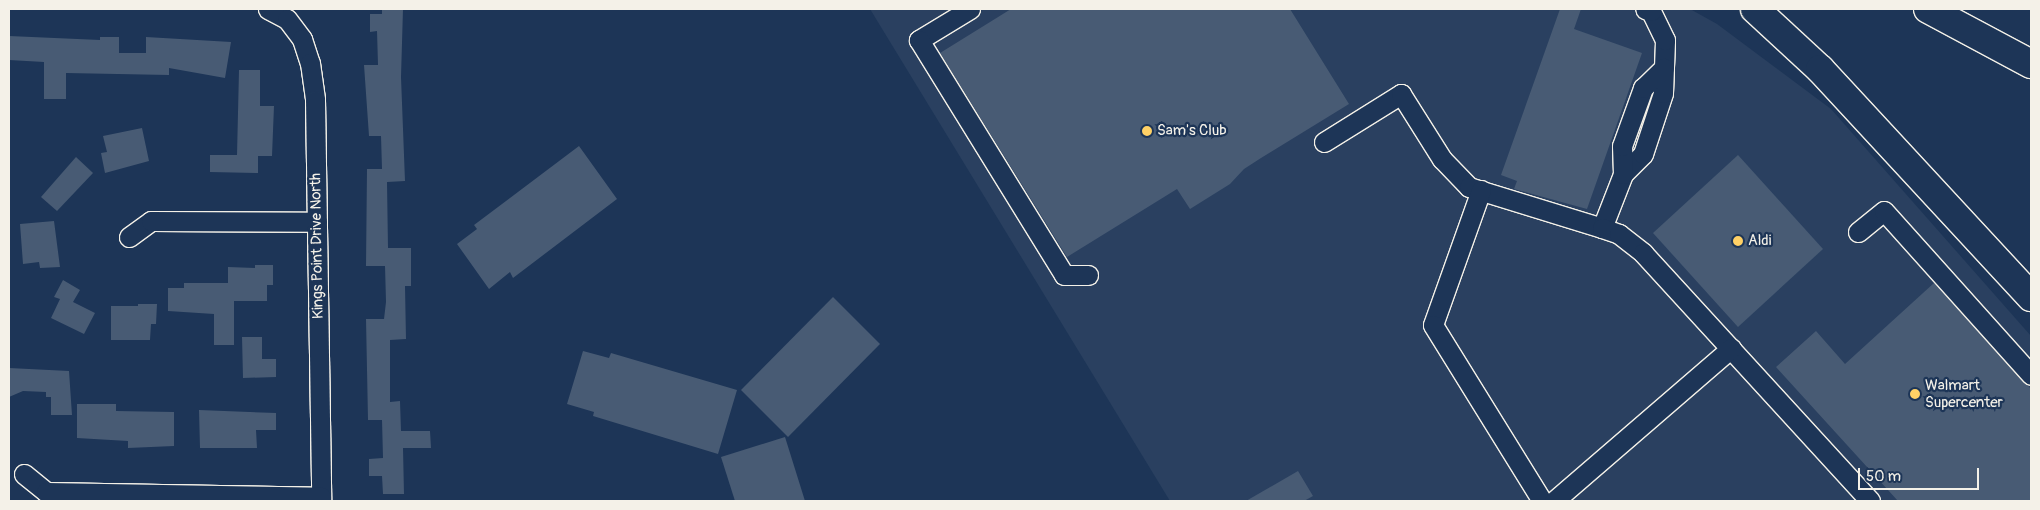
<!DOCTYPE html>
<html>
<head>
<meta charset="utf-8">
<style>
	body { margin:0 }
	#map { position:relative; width:2040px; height:510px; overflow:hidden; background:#1d3557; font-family:Pangolin,sans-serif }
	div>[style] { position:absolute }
	.built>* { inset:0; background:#2a4060 }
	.building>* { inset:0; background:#485b74 }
	.roads { filter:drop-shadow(1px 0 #f4f1e8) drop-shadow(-1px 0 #f4f1e8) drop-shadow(0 1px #f4f1e8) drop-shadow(0 -1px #f4f1e8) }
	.minor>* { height:19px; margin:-9.5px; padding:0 9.5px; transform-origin:9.5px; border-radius:9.5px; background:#1d3557 }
	.highway>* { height:28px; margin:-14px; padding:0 14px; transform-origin:14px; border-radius:14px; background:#1d3557 }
	.dots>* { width:14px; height:14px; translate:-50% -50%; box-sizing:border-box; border:2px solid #1d3557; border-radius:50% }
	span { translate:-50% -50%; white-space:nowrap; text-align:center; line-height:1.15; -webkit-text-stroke:4.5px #1d3557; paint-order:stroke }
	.poi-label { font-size:15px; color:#f4f1e8 }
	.left { translate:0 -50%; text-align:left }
	.street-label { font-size:15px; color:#f4f1e8 }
	.frame { position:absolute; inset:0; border:10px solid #f4f1e8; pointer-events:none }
	.scale { position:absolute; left:1858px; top:468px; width:121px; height:22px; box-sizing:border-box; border:2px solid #f4f1e8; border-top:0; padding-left:6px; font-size:15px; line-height:18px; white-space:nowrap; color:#f4f1e8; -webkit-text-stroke:4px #1d3557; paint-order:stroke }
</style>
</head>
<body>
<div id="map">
	<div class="built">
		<i style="clip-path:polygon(870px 9px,1690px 9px,1717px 24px,1831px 109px,2031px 336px,2031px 501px,1170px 501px)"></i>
	</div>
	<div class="building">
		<i style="clip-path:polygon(382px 9px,403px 9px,401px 77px,405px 181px,387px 182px,388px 248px,411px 248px,411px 286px,405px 286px,406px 339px,390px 340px,390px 402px,400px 401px,401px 431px,430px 431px,431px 448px,403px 448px,404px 494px,383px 494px,382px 476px,369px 476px,369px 459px,383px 458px,382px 420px,368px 420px,366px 319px,384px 319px,386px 302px,385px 266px,366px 266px,367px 169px,382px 169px,381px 136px,369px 136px,364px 65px,378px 65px,377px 31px,370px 32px,370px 14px,382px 14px)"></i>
		<i style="clip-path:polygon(1011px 9px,1290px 9px,1349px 104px,1261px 158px,1244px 169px,1230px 184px,1190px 209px,1177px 189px,1067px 257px,940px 53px)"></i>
		<i style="clip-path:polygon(1560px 9px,1581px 9px,1574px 29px,1642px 53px,1587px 209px,1514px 189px,1517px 181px,1501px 175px)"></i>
		<i style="clip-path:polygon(9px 36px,100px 40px,100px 37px,119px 37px,119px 53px,146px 53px,146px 37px,231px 42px,225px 78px,169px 68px,169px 75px,66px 73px,66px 99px,44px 99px,44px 62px,9px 60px)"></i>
		<i style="clip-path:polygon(239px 70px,260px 70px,260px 106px,274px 106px,272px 156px,258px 156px,258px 173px,210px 172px,210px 155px,237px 155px)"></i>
		<i style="clip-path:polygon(142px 128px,149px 161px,105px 173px,101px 153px,107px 152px,103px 136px)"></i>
		<i style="clip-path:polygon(579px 146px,617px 199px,513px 278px,510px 272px,489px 289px,457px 244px,477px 229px,474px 225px)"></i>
		<i style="clip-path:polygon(1738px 155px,1823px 249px,1738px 327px,1653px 233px)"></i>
		<i style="clip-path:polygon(76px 157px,93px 173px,57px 211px,41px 197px)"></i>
		<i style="clip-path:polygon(54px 221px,60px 267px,40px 268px,39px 262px,23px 264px,20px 224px)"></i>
		<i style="clip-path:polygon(255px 265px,273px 265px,273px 285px,267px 285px,267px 301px,234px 301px,234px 345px,214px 345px,214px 314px,168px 311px,168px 288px,184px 288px,184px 283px,228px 283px,228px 267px,255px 268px)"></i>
		<i style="clip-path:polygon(63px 280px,80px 290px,73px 302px,95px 313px,84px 334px,51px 318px,60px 299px,54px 297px)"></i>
		<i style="clip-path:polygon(1934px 283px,2031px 389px,2031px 501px,1898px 501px,1776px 367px,1816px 331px,1845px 364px)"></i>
		<i style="clip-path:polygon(833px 297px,880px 344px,788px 437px,741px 390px)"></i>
		<i style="clip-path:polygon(138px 304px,157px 304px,156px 324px,151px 324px,150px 340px,111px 340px,111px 306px,138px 306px)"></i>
		<i style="clip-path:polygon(242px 337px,262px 337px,262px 359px,276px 359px,276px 377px,243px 378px)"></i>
		<i style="clip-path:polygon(583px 351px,609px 358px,611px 353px,737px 390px,718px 454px,593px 416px,594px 412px,567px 404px)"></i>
		<i style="clip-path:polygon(9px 368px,69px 371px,72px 415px,51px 415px,51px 397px,46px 397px,46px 392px,23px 391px,9px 397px)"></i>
		<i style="clip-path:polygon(77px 404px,116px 404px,116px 411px,174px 412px,174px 446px,128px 448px,128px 441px,77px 438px)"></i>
		<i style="clip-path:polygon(199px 410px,276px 413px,276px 430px,256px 430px,257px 448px,200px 448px)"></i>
		<i style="clip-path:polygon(785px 437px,805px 501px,735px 501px,721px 457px)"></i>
		<i style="clip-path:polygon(1298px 471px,1313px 496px,1304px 501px,1246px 501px)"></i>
	</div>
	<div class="roads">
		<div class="minor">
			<i style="left:268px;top:9px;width:21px;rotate:28deg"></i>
			<i style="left:287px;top:19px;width:25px;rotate:53deg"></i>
			<i style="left:302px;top:39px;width:25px;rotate:72deg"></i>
			<i style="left:310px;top:63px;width:37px;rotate:82deg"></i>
			<i style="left:315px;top:100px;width:401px;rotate:89.1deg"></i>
			<i style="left:970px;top:9px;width:60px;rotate:148.7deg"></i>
			<i style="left:919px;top:40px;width:276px;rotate:58.3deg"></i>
			<i style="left:1064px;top:275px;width:24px"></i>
			<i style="left:1324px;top:142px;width:91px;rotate:-31.9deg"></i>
			<i style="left:1401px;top:94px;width:77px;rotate:57.8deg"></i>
			<i style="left:1442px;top:159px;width:39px;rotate:46deg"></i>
			<i style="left:1469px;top:187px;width:139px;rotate:17.1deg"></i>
			<i style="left:1602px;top:228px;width:58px;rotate:-68.7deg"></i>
			<i style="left:1623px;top:174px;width:28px;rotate:-45deg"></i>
			<i style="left:1643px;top:154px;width:64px;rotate:-71.8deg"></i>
			<i style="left:1663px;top:93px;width:53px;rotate:-87.8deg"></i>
			<i style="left:1665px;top:40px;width:32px;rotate:-116deg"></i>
			<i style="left:1651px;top:11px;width:6px;rotate:-162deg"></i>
			<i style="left:1623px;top:174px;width:28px;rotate:-92deg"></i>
			<i style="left:1622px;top:146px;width:62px;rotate:-70.1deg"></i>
			<i style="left:1643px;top:88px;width:29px;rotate:-44deg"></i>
			<i style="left:1481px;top:190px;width:143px;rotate:109.6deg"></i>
			<i style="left:1433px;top:325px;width:207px;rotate:58.2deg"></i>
			<i style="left:1602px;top:228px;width:18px;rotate:19deg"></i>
			<i style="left:1619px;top:234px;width:31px;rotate:38deg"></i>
			<i style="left:1643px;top:253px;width:336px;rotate:47.5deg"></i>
			<i style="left:1858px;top:232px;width:33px;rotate:-39deg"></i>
			<i style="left:1884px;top:211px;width:220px;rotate:48.1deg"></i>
			<i style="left:129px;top:237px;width:27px;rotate:-36deg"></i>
			<i style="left:151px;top:221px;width:166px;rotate:0.3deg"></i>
			<i style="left:24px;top:474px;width:28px;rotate:39deg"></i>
			<i style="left:46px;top:492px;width:275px;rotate:1deg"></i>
			<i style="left:1554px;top:501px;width:234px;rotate:-40.8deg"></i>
		</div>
		<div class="highway">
			<i style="left:1755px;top:9px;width:88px;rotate:42.7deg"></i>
			<i style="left:1820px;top:69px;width:311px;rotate:47.2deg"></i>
			<i style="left:1928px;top:9px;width:117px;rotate:28.1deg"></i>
		</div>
	</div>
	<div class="dots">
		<i style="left:1147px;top:131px;background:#ffd166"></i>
		<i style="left:1738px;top:241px;background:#ffd166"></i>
		<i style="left:1915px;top:394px;background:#ffd166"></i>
	</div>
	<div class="poi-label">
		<span class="left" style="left:1157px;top:131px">Sam's Club</span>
		<span class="left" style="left:1748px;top:241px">Aldi</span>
		<span class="left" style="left:1925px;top:394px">Walmart<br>Supercenter</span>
	</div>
	<div class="street-label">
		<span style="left:317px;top:246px;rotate:-91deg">Kings Point Drive North</span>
	</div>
	<div class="frame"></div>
	<div class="scale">50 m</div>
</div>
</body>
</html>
